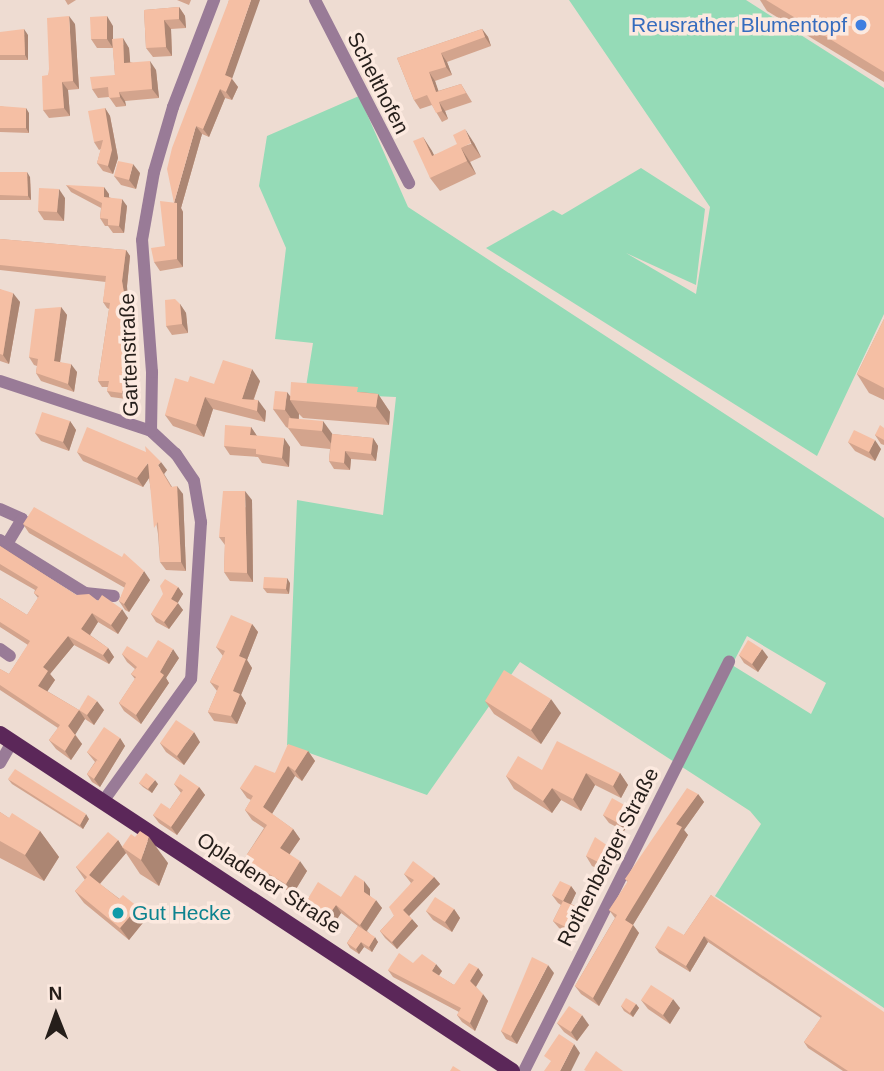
<!DOCTYPE html>
<html>
<head>
<meta charset="utf-8">
<style>
	body { margin:0 }
	#map { position:relative; width:884px; height:1071px; overflow:hidden; background:#eedcd2; font-family:Helvetica,sans-serif }
	div>[style] { position:absolute }
	.green>* { inset:0; background:#95dbb7 }
	.minor>* { height:12px; margin:-6px; padding:0 6px; transform-origin:6px; border-radius:6px; background:#997b97 }
	.major>* { height:16px; margin:-8px; padding:0 8px; transform-origin:8px; border-radius:8px; background:#5b2759 }
	.wall>* { inset:0; background:#d3a48d }
	.shaded-wall>* { inset:0; background:#ac8673 }
	.building>* { inset:0; background:#f5bfa4 }
	.dots>* { width:19px; height:19px; translate:-50% -50%; box-sizing:border-box; border:4px solid #fce9df; border-radius:50% }
	span { translate:-50% -50%; white-space:nowrap; text-align:center; line-height:1.15; -webkit-text-stroke:7px #fce9df; paint-order:stroke }
	.shop-label { font-size:21px; color:#366cbe }
	.right { translate:-100% -50%; text-align:right }
	.street-label { font-size:21px; color:#251e1a }
	.culture-label { font-size:21px; color:#0d838f }
	.left { translate:0 -50%; text-align:left }
	.north { position:absolute; left:21px; top:980px; width:70px; height:70px; -webkit-text-stroke:5px #fce9df; paint-order:stroke; rotate:359deg; font-size:19px; font-weight:700; line-height:28px; text-align:center; color:#251e1a }
	.north::after { content:''; display:block; margin:auto; width:24px; height:32px; background:#251e1a; clip-path:polygon(50% 0,100% 100%,50% 72%,0 100%) }
</style>
</head>
<body>
<div id="map">
	<div class="green">
		<i style="clip-path:polygon(569px 0,746px 0,884px 88px,884px 314px,817px 456px,486px 248px,553px 210px,562px 215px,641px 168px,705px 209px,696px 285px,626px 253px,696px 294px,710px 207px)"></i>
		<i style="clip-path:polygon(evenodd,359px 96px,408px 207px,884px 518px,884px 1008px,715px 896px,761px 824px,750px 811px,520px 662px,427px 795px,287px 745px,297px 500px,383px 515px,396px 397px,305px 393px,313px 343px,275px 339px,286px 248px,259px 186px,267px 136px,359px 96px,747px 636px,826px 683px,811px 714px,732px 665px,747px 636px)"></i>
	</div>
	<div class="minor">
		<i style="left:315px;top:0;width:206px;rotate:62.8deg"></i>
		<i style="left:0;top:381px;width:159px;rotate:18.3deg"></i>
		<i style="left:151px;top:431px;width:34px;rotate:43deg"></i>
		<i style="left:176px;top:454px;width:32px;rotate:56deg"></i>
		<i style="left:194px;top:481px;width:42px;rotate:80.3deg"></i>
		<i style="left:201px;top:522px;width:157px;rotate:93.6deg"></i>
		<i style="left:191px;top:679px;width:149px;rotate:125.7deg"></i>
		<i style="left:151px;top:431px;width:59px;rotate:-89deg"></i>
		<i style="left:152px;top:372px;width:132px;rotate:-94.3deg"></i>
		<i style="left:142px;top:240px;width:69px;rotate:-80deg"></i>
		<i style="left:154px;top:172px;width:68px;rotate:-73.7deg"></i>
		<i style="left:173px;top:107px;width:115px;rotate:-69deg"></i>
		<i style="left:0;top:509px;width:24px;rotate:24deg"></i>
		<i style="left:22px;top:519px;width:29px;rotate:121deg"></i>
		<i style="left:0;top:540px;width:100px;rotate:31.9deg"></i>
		<i style="left:85px;top:593px;width:29px;rotate:6deg"></i>
		<i style="left:0;top:649px;width:12px;rotate:35deg"></i>
		<i style="left:0;top:763px;width:24px;rotate:-60deg"></i>
		<i style="left:524px;top:1071px;width:458px;rotate:-63.4deg"></i>
	</div>
	<div class="major">
		<i style="left:0;top:734px;width:613px;rotate:33.35deg"></i>
	</div>
	<div class="wall">
		<i style="clip-path:polygon(65px 0,76px 0,68px 5px)"></i>
		<i style="clip-path:polygon(177px 0,191px 0,189px 5px)"></i>
		<i style="clip-path:polygon(229px 0,232px 79px,238px 87px,232px 100px,225px 98px,209px 137px,202px 134px,181px 208px,183px 212px,183px 267px,160px 271px,154px 262px,165px 246px)"></i>
		<i style="clip-path:polygon(760px 0,884px 0,884px 82px,767px 11px)"></i>
		<i style="clip-path:polygon(179px 7px,185px 16px,186px 28px,171px 29px,172px 56px,153px 57px,146px 48px,144px 10px)"></i>
		<i style="clip-path:polygon(75px 24px,79px 89px,68px 90px,70px 116px,49px 118px,43px 110px,48px 75px)"></i>
		<i style="clip-path:polygon(113px 26px,113px 39px,129px 48px,130px 62px,156px 70px,159px 98px,125px 101px,126px 106px,116px 107px,109px 97px,98px 98px,92px 89px,115px 75px,113px 48px,97px 48px,91px 39px)"></i>
		<i style="clip-path:polygon(482px 29px,488px 37px,491px 46px,447px 62px,452px 75px,435px 81px,438px 91px,461px 84px,472px 102px,445px 111px,448px 119px,442px 122px,432px 105px,420px 109px,414px 100px,397px 58px)"></i>
		<i style="clip-path:polygon(0 32px,28px 35px,28px 60px,0 60px)"></i>
		<i style="clip-path:polygon(372px 73px,379px 87px,371px 90px,368px 86px)"></i>
		<i style="clip-path:polygon(0 106px,29px 113px,29px 133px,0 132px)"></i>
		<i style="clip-path:polygon(105px 108px,110px 116px,118px 158px,113px 174px,103px 171px,97px 163px,101px 149px,99px 150px,94px 142px)"></i>
		<i style="clip-path:polygon(423px 137px,434px 155px,474px 143px,481px 157px,470px 162px,476px 174px,440px 191px,430px 178px)"></i>
		<i style="clip-path:polygon(0 172px,30px 177px,31px 200px,0 200px)"></i>
		<i style="clip-path:polygon(140px 173px,136px 189px,121px 185px,114px 176px)"></i>
		<i style="clip-path:polygon(66px 185px,109px 194px,109px 197px,127px 206px,124px 233px,113px 233px,108px 226px,105px 226px,100px 218px,101px 208px,71px 192px)"></i>
		<i style="clip-path:polygon(65px 198px,64px 221px,44px 220px,38px 211px)"></i>
		<i style="clip-path:polygon(0 239px,126px 250px,130px 256px,127px 286px,127px 293px,130px 293px,134px 299px,132px 345px,137px 351px,126px 399px,111px 397px,107px 391px,108px 387px,102px 387px,98px 381px,109px 309px,107px 308px,103px 302px,106px 282px,0 270px)"></i>
		<i style="clip-path:polygon(0 289px,20px 302px,9px 364px,0 361px)"></i>
		<i style="clip-path:polygon(180px 304px,186px 313px,188px 333px,172px 335px,166px 326px)"></i>
		<i style="clip-path:polygon(61px 307px,67px 315px,60px 362px,77px 372px,74px 392px,41px 381px,36px 373px,37px 366px,34px 365px,29px 357px)"></i>
		<i style="clip-path:polygon(884px 319px,884px 400px,869px 393px,857px 374px)"></i>
		<i style="clip-path:polygon(260px 381px,254px 399px,266px 411px,265px 422px,213px 409px,204px 437px,173px 426px,165px 415px,188px 382px,214px 384px)"></i>
		<i style="clip-path:polygon(362px 392px,378px 394px,390px 412px,389px 425px,303px 418px,299px 414px,299px 419px,332px 434px,373px 438px,378px 446px,376px 461px,351px 459px,350px 470px,334px 469px,329px 461px,330px 449px,301px 446px,288px 428px,286px 427px,273px 409px,290px 396px)"></i>
		<i style="clip-path:polygon(70px 421px,76px 430px,69px 451px,41px 441px,35px 433px)"></i>
		<i style="clip-path:polygon(251px 427px,257px 436px,290px 447px,289px 467px,262px 463px,258px 457px,230px 455px,224px 446px)"></i>
		<i style="clip-path:polygon(884px 428px,884px 445px,881px 444px,875px 435px)"></i>
		<i style="clip-path:polygon(848px 442px,881px 449px,875px 461px,855px 451px)"></i>
		<i style="clip-path:polygon(77px 452px,167px 470px,164px 474px,172px 487px,183px 494px,186px 571px,166px 570px,160px 562px,158px 534px,149px 478px,143px 487px,83px 461px)"></i>
		<i style="clip-path:polygon(252px 500px,253px 582px,230px 581px,224px 572px,225px 545px,219px 537px)"></i>
		<i style="clip-path:polygon(23px 524px,150px 580px,129px 612px,125px 610px,119px 601px,125px 588px,29px 533px)"></i>
		<i style="clip-path:polygon(0 546px,76px 595px,98px 601px,128px 618px,118px 634px,98px 622px,90px 635px,108px 648px,114px 657px,109px 664px,74px 645px,50px 674px,55px 680px,47px 691px,79px 710px,104px 710px,94px 725px,85px 719px,75px 734px,82px 744px,71px 760px,56px 749px,49px 740px,58px 728px,0 690px,0 669px,9px 674px,28px 645px,0 627px,0 598px,27px 615px,38px 598px,34px 593px,35px 590px,0 570px)"></i>
		<i style="clip-path:polygon(290px 583px,289px 594px,267px 593px,263px 588px)"></i>
		<i style="clip-path:polygon(178px 587px,183px 594px,177px 603px,183px 610px,169px 629px,156px 622px,151px 614px)"></i>
		<i style="clip-path:polygon(252px 624px,258px 632px,247px 660px,252px 668px,241px 695px,246px 703px,237px 724px,214px 721px,208px 712px,217px 691px,210px 682px,223px 656px,216px 647px)"></i>
		<i style="clip-path:polygon(122px 654px,147px 658px,179px 658px,166px 678px,169px 683px,141px 724px,124px 711px,119px 703px,135px 679px,131px 674px,135px 669px,127px 662px)"></i>
		<i style="clip-path:polygon(739px 655px,768px 657px,758px 672px,744px 663px)"></i>
		<i style="clip-path:polygon(485px 701px,561px 713px,541px 744px,494px 714px)"></i>
		<i style="clip-path:polygon(120px 738px,125px 746px,100px 787px,92px 782px,87px 774px,95px 762px,87px 752px)"></i>
		<i style="clip-path:polygon(200px 742px,184px 765px,166px 752px,160px 743px)"></i>
		<i style="clip-path:polygon(308px 751px,315px 761px,302px 781px,295px 776px,272px 814px,293px 829px,300px 839px,289px 854px,307px 871px,293px 894px,251px 869px,244px 859px,264px 828px,252px 820px,245px 810px,251px 800px,247px 798px,240px 788px,275px 773px)"></i>
		<i style="clip-path:polygon(542px 770px,620px 773px,628px 785px,621px 798px,595px 785px,581px 811px,561px 800px,552px 813px,514px 789px,506px 776px)"></i>
		<i style="clip-path:polygon(8px 779px,89px 819px,83px 829px,12px 784px)"></i>
		<i style="clip-path:polygon(139px 783px,158px 784px,152px 793px,143px 787px)"></i>
		<i style="clip-path:polygon(174px 784px,199px 787px,205px 795px,177px 835px,159px 823px,153px 815px,170px 809px,181px 793px)"></i>
		<i style="clip-path:polygon(698px 794px,704px 802px,684px 830px,688px 835px,633px 925px,639px 933px,599px 1006px,581px 994px,575px 986px,615px 918px,609px 910px,628px 882px,625px 879px)"></i>
		<i style="clip-path:polygon(0 812px,9px 818px,40px 831px,59px 857px,44px 881px,0 858px)"></i>
		<i style="clip-path:polygon(603px 815px,634px 815px,624px 831px,609px 823px)"></i>
		<i style="clip-path:polygon(118px 840px,122px 847px,168px 863px,159px 886px,140px 874px,126px 853px,100px 884px,146px 919px,129px 940px,84px 903px,75px 891px,85px 880px,76px 867px)"></i>
		<i style="clip-path:polygon(586px 856px,615px 856px,606px 872px,592px 866px)"></i>
		<i style="clip-path:polygon(404px 874px,434px 877px,440px 884px,409px 916px,418px 926px,397px 949px,385px 938px,380px 931px,394px 916px,411px 883px)"></i>
		<i style="clip-path:polygon(571px 886px,576px 893px,571px 904px,579px 908px,585px 916px,575px 936px,559px 928px,553px 921px,561px 905px,558px 903px,552px 895px)"></i>
		<i style="clip-path:polygon(370px 889px,370px 896px,382px 908px,367px 931px,378px 942px,372px 952px,364px 947px,359px 954px,350px 948px,347px 943px,358px 926px,341px 913px,334px 924px,312px 908px,307px 900px,341px 897px)"></i>
		<i style="clip-path:polygon(711px 895px,884px 1071px,843px 1071px,808px 1048px,804px 1042px,821px 1018px,708px 942px,690px 972px,659px 953px,655px 947px,684px 935px)"></i>
		<i style="clip-path:polygon(454px 909px,460px 918px,452px 932px,433px 920px,426px 911px)"></i>
		<i style="clip-path:polygon(413px 963px,442px 971px,439px 976px,454px 985px,478px 968px,483px 975px,476px 987px,488px 1001px,475px 1031px,462px 1022px,457px 1015px,459px 1012px,393px 977px,388px 970px)"></i>
		<i style="clip-path:polygon(554px 973px,517px 1044px,506px 1039px,501px 1031px)"></i>
		<i style="clip-path:polygon(641px 1000px,680px 1008px,670px 1024px,648px 1009px)"></i>
		<i style="clip-path:polygon(636px 1004px,639px 1008px,633px 1017px,624px 1011px,621px 1006px)"></i>
		<i style="clip-path:polygon(557px 1023px,589px 1025px,577px 1041px,564px 1032px)"></i>
	</div>
	<div class="shaded-wall">
		<i style="clip-path:polygon(251px 0,260px 0,232px 79px,238px 87px,232px 100px,226px 92px,225px 75px)"></i>
		<i style="clip-path:polygon(179px 7px,185px 16px,186px 28px,179px 19px)"></i>
		<i style="clip-path:polygon(69px 16px,75px 24px,79px 89px,73px 81px)"></i>
		<i style="clip-path:polygon(107px 16px,113px 26px,113px 48px,107px 39px)"></i>
		<i style="clip-path:polygon(164px 20px,171px 29px,172px 56px,166px 47px)"></i>
		<i style="clip-path:polygon(24px 29px,28px 35px,28px 60px,25px 55px)"></i>
		<i style="clip-path:polygon(482px 29px,488px 37px,491px 46px,485px 37px)"></i>
		<i style="clip-path:polygon(123px 38px,129px 48px,131px 72px,124px 63px)"></i>
		<i style="clip-path:polygon(441px 53px,447px 62px,452px 75px,446px 67px)"></i>
		<i style="clip-path:polygon(150px 61px,156px 70px,159px 98px,152px 89px)"></i>
		<i style="clip-path:polygon(429px 72px,435px 81px,442px 101px,436px 92px)"></i>
		<i style="clip-path:polygon(62px 82px,68px 90px,70px 116px,64px 108px)"></i>
		<i style="clip-path:polygon(220px 89px,225px 98px,209px 137px,203px 129px)"></i>
		<i style="clip-path:polygon(119px 92px,125px 101px,126px 106px,120px 97px)"></i>
		<i style="clip-path:polygon(439px 102px,445px 111px,448px 119px,442px 111px)"></i>
		<i style="clip-path:polygon(26px 108px,29px 113px,29px 133px,26px 128px)"></i>
		<i style="clip-path:polygon(105px 108px,110px 116px,118px 158px,113px 174px,108px 166px)"></i>
		<i style="clip-path:polygon(196px 126px,202px 134px,181px 208px,183px 212px,183px 267px,177px 259px,174px 203px)"></i>
		<i style="clip-path:polygon(465px 129px,474px 143px,481px 157px,471px 143px)"></i>
		<i style="clip-path:polygon(423px 137px,432px 151px,441px 170px,432px 156px)"></i>
		<i style="clip-path:polygon(461px 148px,470px 162px,476px 174px,467px 161px)"></i>
		<i style="clip-path:polygon(133px 164px,140px 173px,136px 189px,129px 180px)"></i>
		<i style="clip-path:polygon(27px 172px,30px 177px,31px 200px,28px 196px)"></i>
		<i style="clip-path:polygon(104px 187px,109px 194px,109px 204px,104px 197px)"></i>
		<i style="clip-path:polygon(59px 189px,65px 198px,64px 221px,57px 212px)"></i>
		<i style="clip-path:polygon(122px 199px,127px 206px,124px 233px,119px 226px)"></i>
		<i style="clip-path:polygon(126px 250px,130px 256px,127px 286px,128px 298px,124px 293px,122px 281px)"></i>
		<i style="clip-path:polygon(13px 293px,20px 302px,9px 364px,3px 355px)"></i>
		<i style="clip-path:polygon(130px 293px,134px 299px,132px 350px,128px 344px)"></i>
		<i style="clip-path:polygon(180px 304px,186px 313px,188px 333px,182px 324px)"></i>
		<i style="clip-path:polygon(61px 307px,67px 315px,59px 369px,54px 361px)"></i>
		<i style="clip-path:polygon(133px 345px,137px 351px,126px 399px,122px 393px)"></i>
		<i style="clip-path:polygon(71px 364px,77px 372px,74px 392px,68px 384px)"></i>
		<i style="clip-path:polygon(252px 369px,260px 381px,250px 409px,242px 399px)"></i>
		<i style="clip-path:polygon(287px 392px,293px 400px,290px 400px,299px 414px,298px 428px,285px 410px)"></i>
		<i style="clip-path:polygon(378px 394px,390px 412px,389px 425px,376px 407px)"></i>
		<i style="clip-path:polygon(205px 397px,213px 409px,204px 437px,196px 425px)"></i>
		<i style="clip-path:polygon(258px 400px,266px 411px,265px 422px,257px 411px)"></i>
		<i style="clip-path:polygon(70px 421px,76px 430px,69px 451px,63px 442px)"></i>
		<i style="clip-path:polygon(323px 421px,336px 439px,335px 449px,322px 431px)"></i>
		<i style="clip-path:polygon(251px 427px,257px 436px,250px 435px)"></i>
		<i style="clip-path:polygon(284px 438px,290px 447px,289px 467px,282px 458px)"></i>
		<i style="clip-path:polygon(373px 438px,378px 446px,376px 461px,371px 454px)"></i>
		<i style="clip-path:polygon(875px 440px,881px 449px,875px 461px,869px 452px)"></i>
		<i style="clip-path:polygon(345px 451px,351px 459px,350px 470px,344px 463px)"></i>
		<i style="clip-path:polygon(161px 462px,167px 470px,164px 474px,177px 495px,158px 465px)"></i>
		<i style="clip-path:polygon(148px 463px,153px 472px,143px 487px,137px 478px)"></i>
		<i style="clip-path:polygon(177px 486px,183px 494px,186px 571px,181px 562px)"></i>
		<i style="clip-path:polygon(245px 491px,252px 500px,253px 582px,247px 573px)"></i>
		<i style="clip-path:polygon(144px 571px,150px 580px,129px 612px,124px 604px)"></i>
		<i style="clip-path:polygon(287px 578px,290px 583px,289px 594px,286px 589px)"></i>
		<i style="clip-path:polygon(178px 587px,183px 594px,176px 606px,171px 599px)"></i>
		<i style="clip-path:polygon(178px 603px,183px 610px,169px 629px,164px 622px)"></i>
		<i style="clip-path:polygon(122px 609px,128px 618px,118px 634px,111px 625px)"></i>
		<i style="clip-path:polygon(92px 613px,98px 622px,88px 638px,81px 629px)"></i>
		<i style="clip-path:polygon(252px 624px,258px 632px,247px 660px,252px 668px,241px 695px,246px 703px,237px 724px,231px 716px,233px 691px,239px 656px)"></i>
		<i style="clip-path:polygon(68px 636px,74px 645px,50px 674px,55px 680px,45px 695px,38px 686px,43px 667px)"></i>
		<i style="clip-path:polygon(108px 648px,114px 657px,109px 664px,103px 655px)"></i>
		<i style="clip-path:polygon(173px 649px,179px 658px,166px 678px,169px 683px,141px 724px,136px 715px,160px 672px)"></i>
		<i style="clip-path:polygon(762px 649px,768px 657px,758px 672px,752px 664px)"></i>
		<i style="clip-path:polygon(551px 699px,561px 713px,541px 744px,531px 730px)"></i>
		<i style="clip-path:polygon(97px 701px,104px 710px,94px 725px,87px 715px)"></i>
		<i style="clip-path:polygon(79px 710px,85px 719px,75px 735px,68px 726px)"></i>
		<i style="clip-path:polygon(194px 732px,200px 742px,184px 765px,177px 756px)"></i>
		<i style="clip-path:polygon(75px 735px,82px 744px,71px 760px,65px 751px)"></i>
		<i style="clip-path:polygon(120px 738px,125px 746px,100px 787px,94px 779px)"></i>
		<i style="clip-path:polygon(308px 751px,315px 761px,302px 781px,295px 771px)"></i>
		<i style="clip-path:polygon(288px 766px,295px 776px,270px 817px,263px 807px)"></i>
		<i style="clip-path:polygon(586px 773px,595px 785px,581px 811px,573px 799px)"></i>
		<i style="clip-path:polygon(620px 773px,628px 785px,621px 798px,613px 786px)"></i>
		<i style="clip-path:polygon(155px 780px,158px 784px,152px 793px,148px 789px)"></i>
		<i style="clip-path:polygon(199px 787px,205px 795px,177px 835px,171px 827px)"></i>
		<i style="clip-path:polygon(552px 788px,561px 800px,552px 813px,543px 801px)"></i>
		<i style="clip-path:polygon(698px 794px,704px 802px,684px 830px,688px 835px,631px 928px,625px 920px,676px 824px)"></i>
		<i style="clip-path:polygon(628px 807px,634px 815px,624px 831px,618px 823px)"></i>
		<i style="clip-path:polygon(86px 814px,89px 819px,83px 829px,80px 825px)"></i>
		<i style="clip-path:polygon(293px 829px,300px 839px,287px 858px,280px 848px)"></i>
		<i style="clip-path:polygon(40px 831px,59px 857px,44px 881px,25px 855px)"></i>
		<i style="clip-path:polygon(149px 837px,168px 863px,159px 886px,141px 860px)"></i>
		<i style="clip-path:polygon(118px 840px,126px 853px,97px 887px,89px 875px)"></i>
		<i style="clip-path:polygon(608px 846px,615px 856px,606px 872px,600px 863px)"></i>
		<i style="clip-path:polygon(300px 861px,307px 871px,293px 894px,286px 884px)"></i>
		<i style="clip-path:polygon(434px 877px,440px 884px,408px 917px,403px 910px)"></i>
		<i style="clip-path:polygon(364px 881px,370px 889px,370px 900px,364px 892px)"></i>
		<i style="clip-path:polygon(571px 886px,576px 893px,569px 908px,563px 901px)"></i>
		<i style="clip-path:polygon(376px 900px,382px 908px,366px 932px,360px 925px)"></i>
		<i style="clip-path:polygon(336px 905px,341px 913px,334px 924px,328px 916px)"></i>
		<i style="clip-path:polygon(138px 907px,146px 919px,129px 940px,120px 928px)"></i>
		<i style="clip-path:polygon(579px 908px,585px 916px,575px 936px,570px 929px)"></i>
		<i style="clip-path:polygon(454px 909px,460px 918px,452px 932px,445px 922px)"></i>
		<i style="clip-path:polygon(412px 919px,418px 926px,397px 949px,392px 942px)"></i>
		<i style="clip-path:polygon(633px 925px,639px 933px,599px 1006px,593px 998px)"></i>
		<i style="clip-path:polygon(704px 936px,708px 942px,690px 972px,686px 966px)"></i>
		<i style="clip-path:polygon(375px 937px,378px 942px,372px 952px,369px 947px)"></i>
		<i style="clip-path:polygon(361px 942px,364px 947px,359px 954px,356px 949px)"></i>
		<i style="clip-path:polygon(436px 964px,442px 971px,437px 978px,432px 971px)"></i>
		<i style="clip-path:polygon(548px 965px,554px 973px,517px 1044px,511px 1036px)"></i>
		<i style="clip-path:polygon(478px 968px,483px 975px,475px 988px,470px 981px)"></i>
		<i style="clip-path:polygon(483px 994px,488px 1001px,475px 1031px,470px 1023px)"></i>
		<i style="clip-path:polygon(673px 999px,680px 1008px,670px 1024px,663px 1015px)"></i>
		<i style="clip-path:polygon(636px 1004px,639px 1008px,633px 1017px,630px 1013px)"></i>
		<i style="clip-path:polygon(582px 1015px,589px 1025px,577px 1041px,571px 1032px)"></i>
		<i style="clip-path:polygon(574px 1044px,580px 1053px,571px 1071px,560px 1071px)"></i>
	</div>
	<div class="building">
		<i style="clip-path:polygon(229px 0,251px 0,225px 75px,232px 78px,226px 92px,220px 89px,203px 129px,196px 126px,174px 203px,167px 169px,172px 148px)"></i>
		<i style="clip-path:polygon(766px 0,884px 0,884px 72px)"></i>
		<i style="clip-path:polygon(179px 7px,179px 19px,164px 20px,166px 47px,146px 48px,144px 10px)"></i>
		<i style="clip-path:polygon(69px 16px,73px 81px,62px 82px,64px 108px,43px 110px,42px 76px,48px 75px,49px 69px,47px 18px)"></i>
		<i style="clip-path:polygon(107px 16px,107px 39px,91px 39px,90px 17px)"></i>
		<i style="clip-path:polygon(24px 29px,25px 55px,0 55px,0 32px)"></i>
		<i style="clip-path:polygon(482px 29px,485px 37px,441px 53px,446px 67px,429px 72px,436px 92px,461px 84px,466px 93px,439px 102px,442px 111px,436px 113px,427px 95px,414px 100px,397px 58px)"></i>
		<i style="clip-path:polygon(123px 38px,124px 63px,150px 61px,152px 89px,119px 92px,120px 97px,109px 98px,108px 87px,92px 89px,90px 77px,115px 75px,112px 39px)"></i>
		<i style="clip-path:polygon(372px 73px,376px 82px,368px 86px,363px 77px)"></i>
		<i style="clip-path:polygon(0 106px,26px 108px,26px 128px,0 128px)"></i>
		<i style="clip-path:polygon(105px 108px,112px 150px,108px 166px,97px 163px,103px 140px,94px 142px,88px 111px)"></i>
		<i style="clip-path:polygon(465px 129px,471px 143px,461px 148px,467px 161px,430px 178px,413px 141px,423px 137px,432px 156px,457px 144px,453px 135px)"></i>
		<i style="clip-path:polygon(118px 161px,133px 164px,129px 180px,114px 176px)"></i>
		<i style="clip-path:polygon(0 172px,27px 172px,28px 196px,0 195px)"></i>
		<i style="clip-path:polygon(66px 185px,104px 187px,104px 197px,122px 199px,119px 226px,108px 225px,108px 219px,100px 218px,102px 203px)"></i>
		<i style="clip-path:polygon(39px 188px,59px 189px,57px 212px,38px 211px)"></i>
		<i style="clip-path:polygon(160px 201px,177px 203px,177px 259px,154px 262px,151px 248px,165px 246px)"></i>
		<i style="clip-path:polygon(0 239px,126px 250px,122px 281px,124px 293px,130px 293px,128px 344px,133px 345px,122px 393px,107px 391px,109px 381px,98px 381px,110px 303px,103px 302px,106px 276px,0 265px)"></i>
		<i style="clip-path:polygon(0 289px,13px 293px,3px 355px,0 354px)"></i>
		<i style="clip-path:polygon(175px 299px,180px 304px,182px 324px,166px 326px,165px 300px)"></i>
		<i style="clip-path:polygon(61px 307px,54px 361px,71px 364px,68px 384px,36px 373px,38px 359px,29px 357px,35px 309px)"></i>
		<i style="clip-path:polygon(884px 319px,884px 388px,857px 374px)"></i>
		<i style="clip-path:polygon(223px 360px,252px 369px,242px 399px,258px 400px,257px 411px,205px 397px,196px 425px,165px 415px,175px 378px,188px 382px,190px 376px,214px 384px)"></i>
		<i style="clip-path:polygon(291px 382px,358px 387px,357px 392px,378px 394px,376px 407px,290px 400px)"></i>
		<i style="clip-path:polygon(275px 391px,287px 392px,285px 410px,273px 409px)"></i>
		<i style="clip-path:polygon(42px 412px,70px 421px,63px 442px,35px 433px)"></i>
		<i style="clip-path:polygon(289px 418px,323px 421px,322px 431px,288px 428px)"></i>
		<i style="clip-path:polygon(225px 425px,251px 427px,250px 435px,284px 438px,282px 458px,256px 454px,256px 449px,224px 446px)"></i>
		<i style="clip-path:polygon(880px 425px,884px 428px,884px 440px,875px 435px)"></i>
		<i style="clip-path:polygon(87px 427px,146px 452px,145px 446px,161px 462px,158px 465px,171px 487px,177px 486px,181px 562px,160px 562px,158px 522px,154px 528px,148px 463px,137px 478px,77px 452px)"></i>
		<i style="clip-path:polygon(854px 430px,875px 440px,869px 452px,848px 442px)"></i>
		<i style="clip-path:polygon(332px 434px,373px 438px,371px 454px,345px 451px,344px 463px,329px 461px)"></i>
		<i style="clip-path:polygon(223px 491px,245px 491px,247px 573px,224px 572px,225px 537px,219px 537px)"></i>
		<i style="clip-path:polygon(34px 507px,122px 557px,124px 553px,144px 571px,124px 604px,119px 601px,126px 583px,23px 524px)"></i>
		<i style="clip-path:polygon(0 546px,76px 595px,89px 594px,98px 601px,102px 595px,122px 609px,111px 625px,92px 613px,81px 629px,108px 648px,103px 655px,68px 636px,43px 667px,48px 671px,38px 686px,79px 710px,68px 726px,75px 735px,65px 751px,49px 740px,60px 725px,0 685px,0 669px,9px 674px,30px 641px,0 622px,0 598px,27px 615px,39px 596px,34px 593px,38px 587px,0 564px)"></i>
		<i style="clip-path:polygon(264px 577px,287px 578px,286px 589px,263px 588px)"></i>
		<i style="clip-path:polygon(165px 579px,178px 587px,171px 599px,178px 603px,164px 622px,151px 614px,163px 594px,160px 586px)"></i>
		<i style="clip-path:polygon(231px 615px,252px 624px,239px 656px,246px 659px,233px 691px,240px 694px,231px 716px,208px 712px,219px 686px,210px 682px,225px 651px,216px 647px)"></i>
		<i style="clip-path:polygon(158px 640px,173px 649px,160px 672px,164px 675px,136px 715px,119px 703px,136px 677px,131px 674px,137px 667px,122px 654px,127px 646px,147px 658px)"></i>
		<i style="clip-path:polygon(748px 640px,762px 649px,752px 664px,739px 655px)"></i>
		<i style="clip-path:polygon(504px 670px,551px 699px,531px 730px,485px 701px)"></i>
		<i style="clip-path:polygon(88px 695px,97px 701px,87px 715px,79px 710px)"></i>
		<i style="clip-path:polygon(176px 720px,194px 732px,177px 756px,160px 743px)"></i>
		<i style="clip-path:polygon(104px 727px,120px 738px,94px 779px,87px 774px,97px 760px,100px 762px,87px 752px)"></i>
		<i style="clip-path:polygon(557px 741px,620px 773px,613px 786px,586px 773px,573px 799px,552px 788px,543px 801px,506px 776px,518px 756px,542px 770px)"></i>
		<i style="clip-path:polygon(288px 744px,308px 751px,295px 771px,288px 766px,263px 807px,293px 829px,280px 848px,300px 861px,286px 884px,244px 859px,267px 825px,245px 810px,253px 796px,240px 788px,255px 765px,275px 773px)"></i>
		<i style="clip-path:polygon(15px 769px,86px 814px,80px 825px,8px 779px)"></i>
		<i style="clip-path:polygon(146px 773px,155px 780px,148px 789px,139px 783px)"></i>
		<i style="clip-path:polygon(180px 774px,199px 787px,171px 827px,153px 815px,161px 803px,170px 809px,183px 790px,174px 784px)"></i>
		<i style="clip-path:polygon(687px 788px,698px 794px,676px 824px,682px 827px,625px 920px,633px 925px,593px 998px,575px 986px,617px 915px,609px 910px,628px 881px,625px 879px)"></i>
		<i style="clip-path:polygon(612px 798px,628px 807px,618px 823px,603px 815px)"></i>
		<i style="clip-path:polygon(0 812px,9px 818px,12px 813px,40px 831px,25px 855px,0 841px)"></i>
		<i style="clip-path:polygon(140px 831px,149px 837px,141px 860px,122px 847px,131px 834px,135px 837px)"></i>
		<i style="clip-path:polygon(108px 832px,118px 840px,89px 875px,119px 899px,123px 895px,138px 907px,120px 928px,75px 891px,87px 877px,76px 867px)"></i>
		<i style="clip-path:polygon(595px 837px,608px 846px,600px 863px,586px 856px)"></i>
		<i style="clip-path:polygon(413px 861px,434px 877px,403px 910px,412px 919px,392px 942px,380px 931px,394px 916px,389px 907px,414px 880px,404px 874px)"></i>
		<i style="clip-path:polygon(355px 875px,364px 881px,364px 892px,376px 900px,360px 925px,336px 905px,328px 916px,307px 900px,318px 882px,341px 897px)"></i>
		<i style="clip-path:polygon(560px 881px,571px 886px,563px 901px,579px 908px,570px 929px,553px 921px,563px 901px,552px 895px)"></i>
		<i style="clip-path:polygon(711px 895px,884px 1012px,884px 1071px,848px 1071px,804px 1042px,822px 1016px,704px 936px,686px 966px,655px 947px,668px 926px,684px 935px)"></i>
		<i style="clip-path:polygon(435px 897px,454px 909px,445px 922px,426px 911px)"></i>
		<i style="clip-path:polygon(358px 926px,375px 937px,369px 947px,361px 942px,356px 949px,347px 943px)"></i>
		<i style="clip-path:polygon(399px 953px,413px 963px,422px 954px,436px 964px,432px 971px,454px 985px,469px 963px,478px 968px,470px 981px,483px 994px,470px 1023px,457px 1015px,461px 1008px,388px 970px)"></i>
		<i style="clip-path:polygon(532px 957px,548px 965px,511px 1036px,501px 1031px)"></i>
		<i style="clip-path:polygon(651px 985px,673px 999px,663px 1015px,641px 1000px)"></i>
		<i style="clip-path:polygon(626px 998px,636px 1004px,630px 1013px,621px 1006px)"></i>
		<i style="clip-path:polygon(569px 1006px,582px 1015px,571px 1032px,557px 1023px)"></i>
		<i style="clip-path:polygon(559px 1034px,574px 1044px,560px 1071px,544px 1071px,551px 1061px,544px 1056px)"></i>
		<i style="clip-path:polygon(596px 1051px,623px 1071px,586px 1071px,584px 1070px)"></i>
		<i style="clip-path:polygon(453px 1066px,461px 1071px,450px 1071px)"></i>
	</div>
	<div class="dots">
		<i style="left:861px;top:25px;background:#3f7fe0"></i>
		<i style="left:118px;top:913px;background:#0f9aa8"></i>
	</div>
	<div class="shop-label">
		<span class="right" style="left:847px;top:25px">Reusrather Blumentopf</span>
	</div>
	<div class="street-label">
		<span style="left:378px;top:83px;rotate:63deg">Schelthofen</span>
		<span style="left:129px;top:355px;rotate:-92deg">Gartenstraße</span>
		<span style="left:608px;top:857px;rotate:-63deg">Rothenberger Straße</span>
		<span style="left:269px;top:883px;rotate:33deg">Opladener Straße</span>
	</div>
	<div class="culture-label">
		<span class="left" style="left:132px;top:913px">Gut Hecke</span>
	</div>
	<div class="north">N</div>
</div>
</body>
</html>
